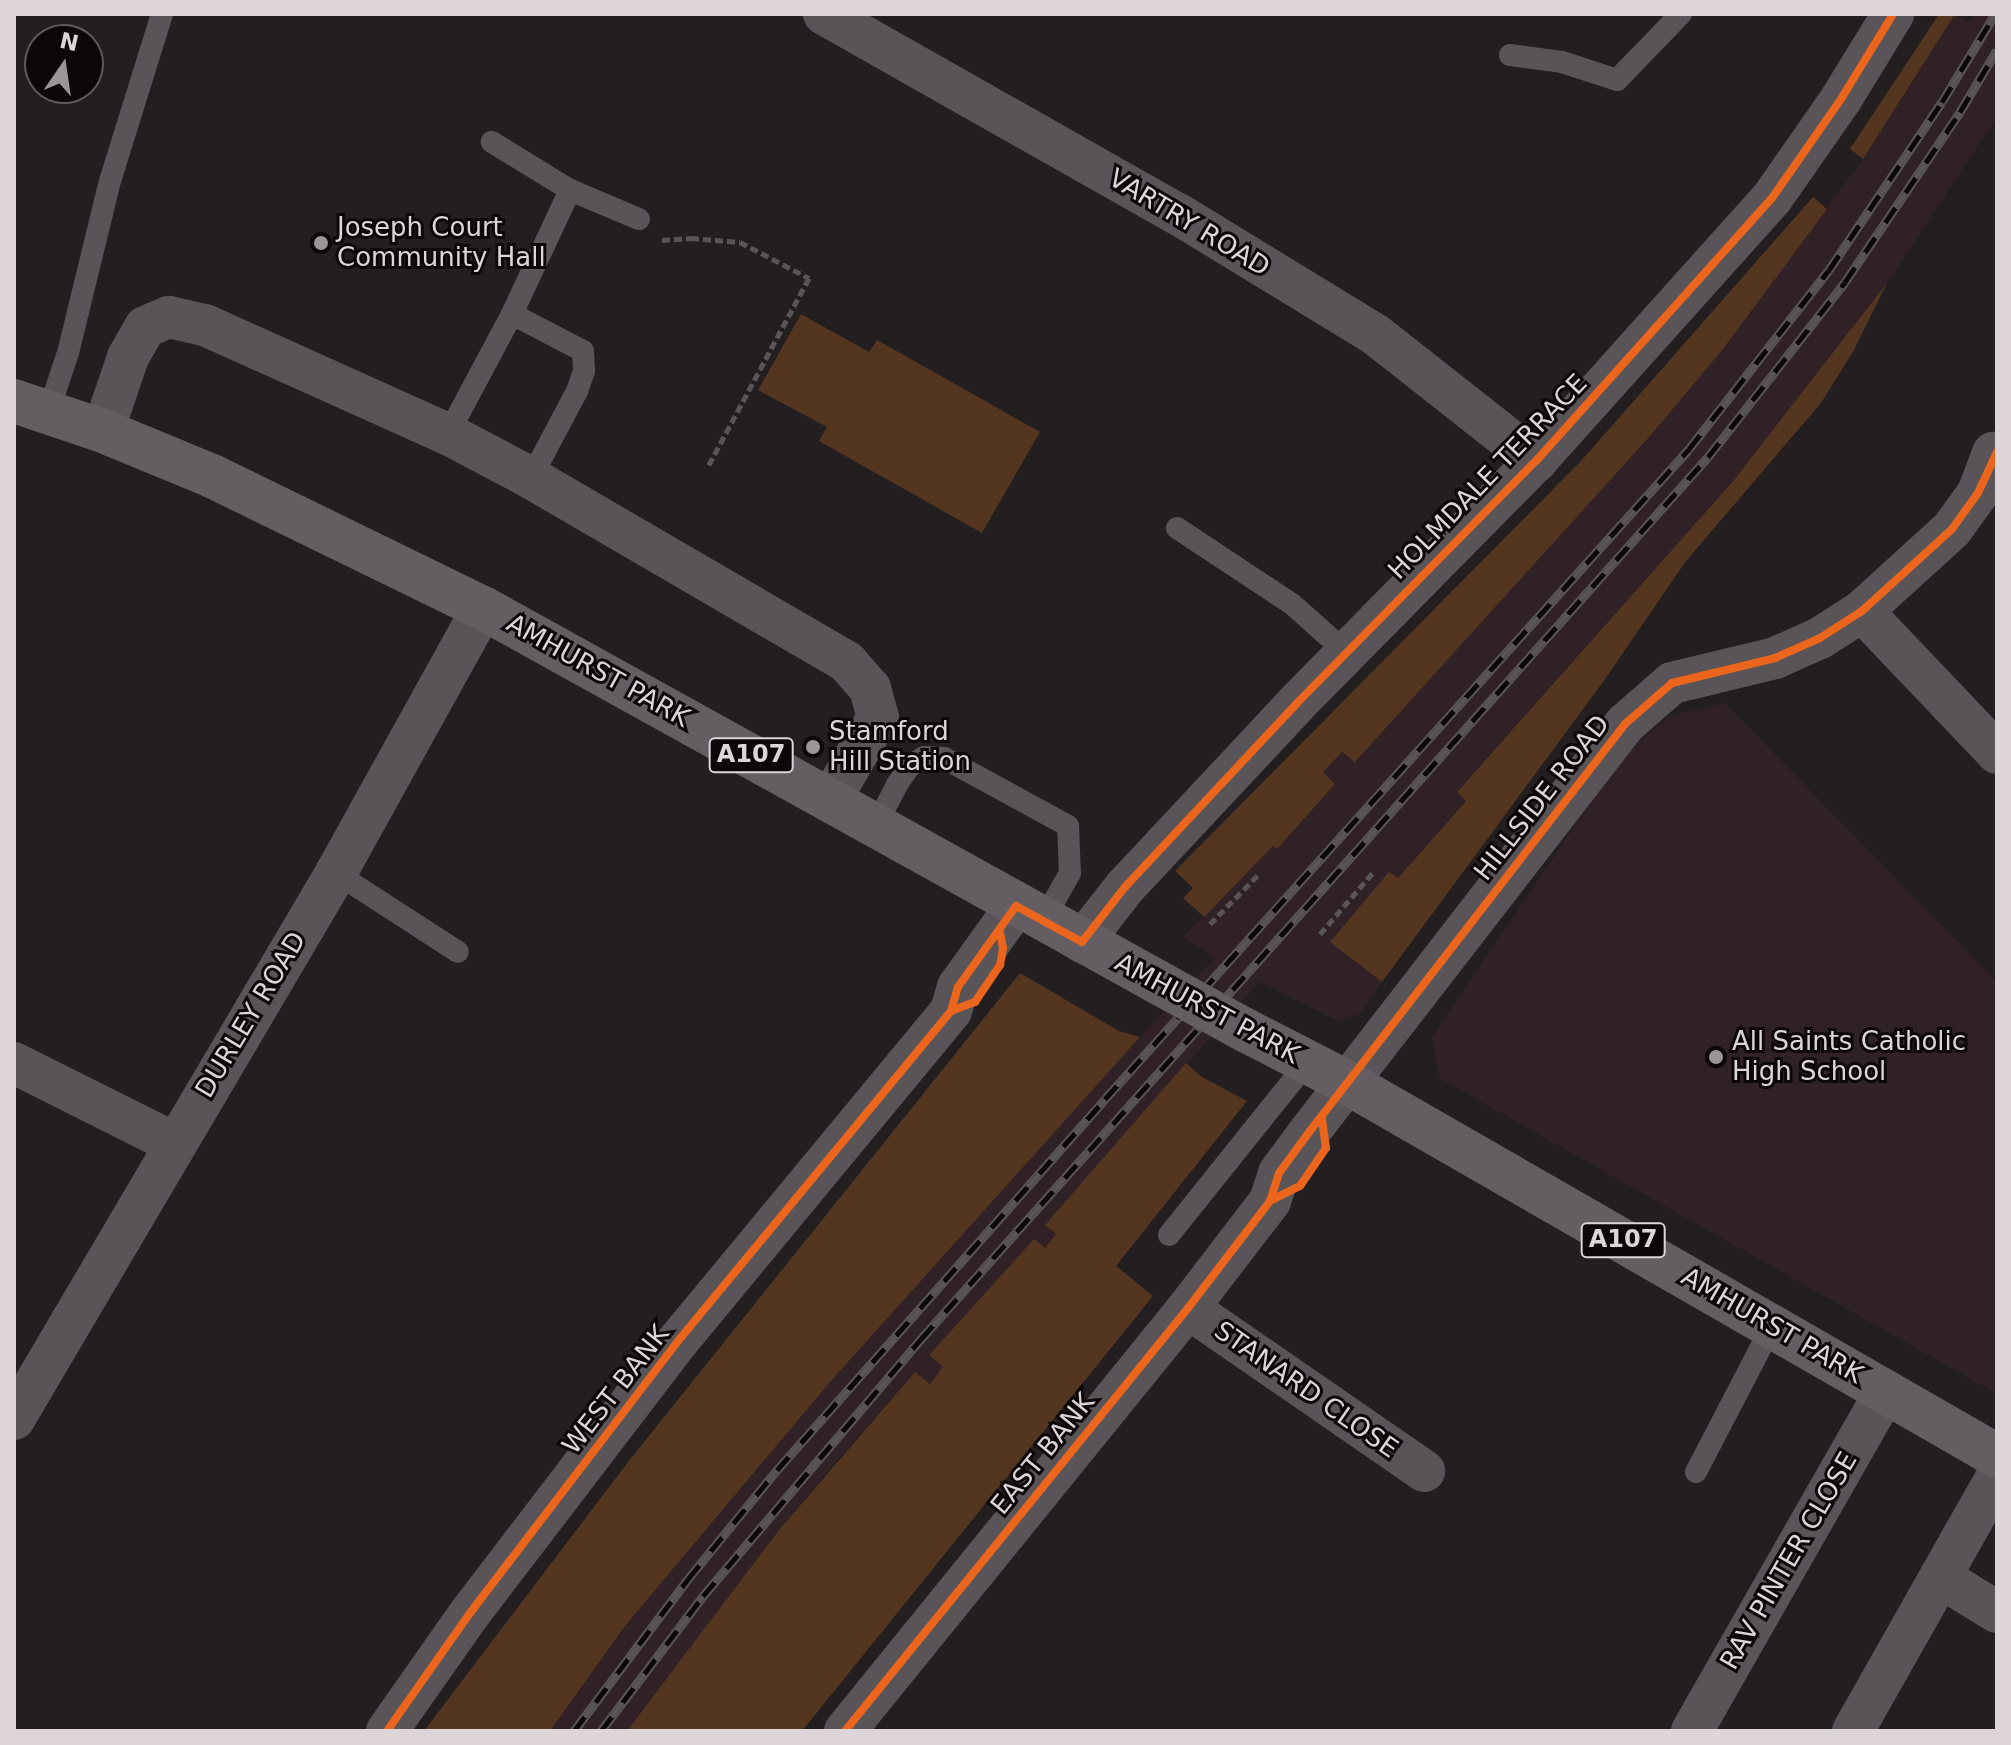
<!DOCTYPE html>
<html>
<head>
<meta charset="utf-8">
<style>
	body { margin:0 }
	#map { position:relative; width:2011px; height:1745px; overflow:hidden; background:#231e20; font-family:"DejaVu Sans",sans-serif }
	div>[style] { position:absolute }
	.built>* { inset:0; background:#302127 }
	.green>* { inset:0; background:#543520 }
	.path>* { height:5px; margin-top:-2.5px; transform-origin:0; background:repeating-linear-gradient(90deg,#595557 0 8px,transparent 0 12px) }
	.lane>* { height:22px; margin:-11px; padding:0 11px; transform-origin:11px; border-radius:11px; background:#585457 }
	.street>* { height:42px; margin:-21px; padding:0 21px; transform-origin:21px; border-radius:21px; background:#585457 }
	.primary>* { height:44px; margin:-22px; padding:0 22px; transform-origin:22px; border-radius:22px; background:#645e62 }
	.rail>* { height:9px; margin-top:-4.5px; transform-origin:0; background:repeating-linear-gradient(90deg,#0c0709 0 18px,#595557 0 36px); box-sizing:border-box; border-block:2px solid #595557 }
	.primary-bridge>* { height:44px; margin:-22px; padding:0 22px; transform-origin:22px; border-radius:22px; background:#645e62 }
	.cycleway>* { height:8px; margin:-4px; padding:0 4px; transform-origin:4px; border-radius:4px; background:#eb651d }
	.dots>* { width:22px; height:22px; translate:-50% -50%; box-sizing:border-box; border:4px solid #0c0709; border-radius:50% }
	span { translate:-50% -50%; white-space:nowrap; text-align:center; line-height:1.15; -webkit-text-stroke:6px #0c0709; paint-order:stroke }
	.shield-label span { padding:2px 6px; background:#0c0709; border:2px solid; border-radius:6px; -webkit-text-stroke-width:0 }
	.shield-label { font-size:24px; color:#ddd5d7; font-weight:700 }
	.street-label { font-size:26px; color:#ddd5d7 }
	.poi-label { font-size:26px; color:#ddd5d7 }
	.left { translate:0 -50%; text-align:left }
	.frame { position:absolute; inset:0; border:16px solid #ddd5d7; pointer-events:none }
	.north { position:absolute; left:24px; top:24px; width:80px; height:80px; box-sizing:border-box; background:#0c0709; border:2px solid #60595b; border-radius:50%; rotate:13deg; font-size:22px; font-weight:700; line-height:32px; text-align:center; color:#ddd5d7 }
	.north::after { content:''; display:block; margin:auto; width:28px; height:36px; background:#9c9597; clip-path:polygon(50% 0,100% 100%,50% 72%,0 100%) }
</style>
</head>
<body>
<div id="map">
	<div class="built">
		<i style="clip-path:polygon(1955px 14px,1969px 22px,1974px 14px,1997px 14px,1997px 117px,1887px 283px,1798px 401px,1734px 480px,1457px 791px,1466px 800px,1397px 879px,1390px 872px,1349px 957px,1382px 982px,1360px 1014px,1338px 1021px,1259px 982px,1046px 1225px,1056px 1234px,1045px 1248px,1034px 1239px,929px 1355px,944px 1367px,929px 1384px,914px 1373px,840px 1457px,779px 1530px,627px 1731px,550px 1731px,625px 1626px,830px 1382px,1095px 1085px,1215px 957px,1183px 937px,1273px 846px,1277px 848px,1335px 784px,1323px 772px,1342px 752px,1355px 762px,1651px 435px,1723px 349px,1863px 159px)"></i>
		<i style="clip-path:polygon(1725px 703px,1997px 982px,1997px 1394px,1439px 1078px,1432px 1037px,1629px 746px,1671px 715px)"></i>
	</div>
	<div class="green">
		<i style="clip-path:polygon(1939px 14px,1955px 14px,1863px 159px,1850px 149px)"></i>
		<i style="clip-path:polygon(1813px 197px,1827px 209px,1723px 349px,1651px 435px,1355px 762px,1342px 752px,1323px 772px,1335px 784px,1277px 849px,1273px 846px,1204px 917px,1183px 898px,1193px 888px,1175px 871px,1581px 461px)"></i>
		<i style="clip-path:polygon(1887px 283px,1854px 350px,1821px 403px,1686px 561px,1603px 682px,1382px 982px,1330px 942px,1389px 872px,1398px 878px,1466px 801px,1457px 792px,1734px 480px)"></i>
		<i style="clip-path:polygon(801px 314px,869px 352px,877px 340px,1040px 432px,982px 533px,819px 441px,827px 427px,758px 390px)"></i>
		<i style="clip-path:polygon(1020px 973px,1119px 1031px,1140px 1037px,830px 1382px,625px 1626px,550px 1731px,424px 1731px,628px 1462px)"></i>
		<i style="clip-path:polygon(1186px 1063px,1202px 1077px,1247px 1101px,1116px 1266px,1153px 1296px,802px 1731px,627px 1731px,779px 1530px,915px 1372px,930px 1384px,943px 1367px,929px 1355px,1034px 1239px,1045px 1248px,1056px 1234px,1045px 1225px)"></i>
	</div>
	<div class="path">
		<i style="left:662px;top:240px;width:29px;rotate:-4deg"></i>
		<i style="left:691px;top:238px;width:49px;rotate:4.7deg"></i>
		<i style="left:740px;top:242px;width:78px;rotate:27.6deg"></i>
		<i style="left:809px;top:278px;width:213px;rotate:118.2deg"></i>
		<i style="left:1210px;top:924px;width:71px;rotate:-45.6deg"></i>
		<i style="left:1320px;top:934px;width:84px;rotate:-49.3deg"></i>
	</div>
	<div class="lane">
		<i style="left:1510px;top:55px;width:52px;rotate:7.7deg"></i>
		<i style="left:1562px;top:62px;width:58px;rotate:18.1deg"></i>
		<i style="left:1617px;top:80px;width:92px;rotate:-45.9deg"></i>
		<i style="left:570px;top:190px;width:75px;rotate:22.8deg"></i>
		<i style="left:512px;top:314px;width:80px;rotate:27.5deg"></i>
		<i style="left:583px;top:351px;width:20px;rotate:87deg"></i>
		<i style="left:584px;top:371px;width:21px;rotate:109deg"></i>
		<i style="left:577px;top:391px;width:98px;rotate:117.9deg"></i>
		<i style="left:48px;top:413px;width:63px;rotate:-71.6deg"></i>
		<i style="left:68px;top:353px;width:177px;rotate:-76.3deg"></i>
		<i style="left:110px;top:181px;width:175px;rotate:-72.7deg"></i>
		<i style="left:448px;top:434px;width:136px;rotate:-61.9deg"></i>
		<i style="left:512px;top:314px;width:137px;rotate:-64.9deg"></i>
		<i style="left:570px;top:190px;width:92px;rotate:-148.4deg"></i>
		<i style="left:1177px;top:528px;width:138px;rotate:33.5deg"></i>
		<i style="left:1292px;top:604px;width:74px;rotate:41.7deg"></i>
		<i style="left:876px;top:825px;width:47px;rotate:-62.4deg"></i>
		<i style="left:898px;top:783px;width:19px;rotate:-55deg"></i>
		<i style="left:909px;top:767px;width:18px;rotate:-34deg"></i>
		<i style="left:924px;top:757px;width:20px;rotate:3deg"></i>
		<i style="left:944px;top:758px;width:141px;rotate:28.7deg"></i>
		<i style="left:1068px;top:826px;width:47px;rotate:87.6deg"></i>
		<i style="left:1070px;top:873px;width:55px;rotate:119.4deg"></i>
		<i style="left:336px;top:873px;width:145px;rotate:32.9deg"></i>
		<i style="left:1169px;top:1235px;width:221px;rotate:-51.3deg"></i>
		<i style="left:1696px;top:1472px;width:165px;rotate:-62.5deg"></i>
	</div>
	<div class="street">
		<i style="left:824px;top:14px;width:407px;rotate:29.5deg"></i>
		<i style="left:1178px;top:214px;width:232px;rotate:31.4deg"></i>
		<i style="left:1376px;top:335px;width:204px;rotate:38.2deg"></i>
		<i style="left:103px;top:431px;width:78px;rotate:-71.3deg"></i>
		<i style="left:128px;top:357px;width:34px;rotate:-60deg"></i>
		<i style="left:145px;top:327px;width:26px;rotate:-23deg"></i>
		<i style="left:169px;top:317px;width:37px;rotate:13deg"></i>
		<i style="left:205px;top:325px;width:266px;rotate:24.2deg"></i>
		<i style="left:448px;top:434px;width:94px;rotate:27.9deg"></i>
		<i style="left:531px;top:478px;width:366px;rotate:30.2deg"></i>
		<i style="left:847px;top:662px;width:35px;rotate:49deg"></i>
		<i style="left:870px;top:688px;width:30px;rotate:75deg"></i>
		<i style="left:878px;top:717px;width:95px;rotate:119.8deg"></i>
		<i style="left:1862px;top:611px;width:196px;rotate:46.4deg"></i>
		<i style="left:1082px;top:942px;width:70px;rotate:-52deg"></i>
		<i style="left:1125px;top:887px;width:250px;rotate:-46.9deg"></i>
		<i style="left:1296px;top:704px;width:342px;rotate:-45.4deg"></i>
		<i style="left:1536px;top:461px;width:353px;rotate:-48.1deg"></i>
		<i style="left:1772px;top:198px;width:121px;rotate:-55.1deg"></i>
		<i style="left:1841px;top:99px;width:100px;rotate:-58.5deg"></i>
		<i style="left:14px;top:1063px;width:179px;rotate:26.6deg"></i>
		<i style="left:1188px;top:1308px;width:287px;rotate:34.6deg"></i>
		<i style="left:14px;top:1419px;width:634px;rotate:-59.47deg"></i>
		<i style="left:336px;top:873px;width:303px;rotate:-61deg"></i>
		<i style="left:1940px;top:1577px;width:67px;rotate:31.6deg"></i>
		<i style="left:387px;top:1731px;width:144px;rotate:-54.9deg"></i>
		<i style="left:470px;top:1613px;width:342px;rotate:-52.6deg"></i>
		<i style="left:678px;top:1341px;width:428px;rotate:-50.4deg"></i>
		<i style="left:951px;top:1011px;width:25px;rotate:-74deg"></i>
		<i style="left:958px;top:987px;width:100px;rotate:-54.4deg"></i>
		<i style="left:845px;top:1731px;width:545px;rotate:-50.96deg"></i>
		<i style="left:1188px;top:1308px;width:135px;rotate:-52.5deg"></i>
		<i style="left:1270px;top:1201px;width:29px;rotate:-72deg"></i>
		<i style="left:1279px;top:1173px;width:52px;rotate:-53.6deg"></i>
		<i style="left:1310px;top:1131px;width:515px;rotate:-52.26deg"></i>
		<i style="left:1625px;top:724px;width:62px;rotate:-41.1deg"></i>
		<i style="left:1672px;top:683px;width:106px;rotate:-13.6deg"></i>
		<i style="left:1775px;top:658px;width:49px;rotate:-24deg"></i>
		<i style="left:1820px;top:638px;width:50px;rotate:-32.7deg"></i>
		<i style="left:1862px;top:611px;width:122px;rotate:-42.3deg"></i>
		<i style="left:1952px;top:529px;width:44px;rotate:-54.2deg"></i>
		<i style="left:1978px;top:493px;width:43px;rotate:-69.4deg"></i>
		<i style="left:1692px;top:1731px;width:391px;rotate:-60.3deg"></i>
		<i style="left:1853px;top:1731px;width:293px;rotate:-60.5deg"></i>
	</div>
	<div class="primary">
		<i style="left:14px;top:401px;width:94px;rotate:18.6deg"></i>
		<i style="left:103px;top:431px;width:118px;rotate:22.4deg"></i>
		<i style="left:212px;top:476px;width:301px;rotate:26deg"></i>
		<i style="left:483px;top:608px;width:778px;rotate:29deg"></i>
		<i style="left:1245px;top:1030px;width:114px;rotate:27.2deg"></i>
		<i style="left:1346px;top:1082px;width:751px;rotate:29.88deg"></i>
	</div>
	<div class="rail">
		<i style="left:574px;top:1731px;width:190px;rotate:-53.1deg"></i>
		<i style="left:688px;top:1579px;width:141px;rotate:-50.8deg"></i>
		<i style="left:777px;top:1470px;width:495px;rotate:-48.5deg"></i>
		<i style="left:1105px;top:1099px;width:874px;rotate:-48.06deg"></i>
		<i style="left:1689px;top:449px;width:227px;rotate:-52deg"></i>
		<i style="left:1829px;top:270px;width:202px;rotate:-56.1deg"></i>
		<i style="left:1942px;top:102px;width:103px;rotate:-58.9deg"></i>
		<i style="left:601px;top:1731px;width:169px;rotate:-52.9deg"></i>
		<i style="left:703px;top:1596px;width:337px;rotate:-49.7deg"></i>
		<i style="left:921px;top:1339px;width:1182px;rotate:-48.26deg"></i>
		<i style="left:1708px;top:457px;width:222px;rotate:-51.9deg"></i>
		<i style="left:1845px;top:282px;width:205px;rotate:-55.9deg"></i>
		<i style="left:1960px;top:112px;width:72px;rotate:-59.2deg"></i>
	</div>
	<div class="primary-bridge">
		<i style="left:1163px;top:985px;width:94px;rotate:28.8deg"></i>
	</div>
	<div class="cycleway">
		<i style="left:951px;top:1011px;width:26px;rotate:-21deg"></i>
		<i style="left:975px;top:1002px;width:45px;rotate:-56deg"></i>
		<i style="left:1000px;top:965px;width:17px;rotate:-80deg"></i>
		<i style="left:1003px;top:948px;width:15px;rotate:-101deg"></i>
		<i style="left:1270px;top:1201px;width:34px;rotate:-27deg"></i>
		<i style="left:1300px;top:1186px;width:46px;rotate:-55.6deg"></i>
		<i style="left:1326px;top:1148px;width:30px;rotate:-98deg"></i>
		<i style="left:387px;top:1731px;width:144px;rotate:-54.9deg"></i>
		<i style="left:470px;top:1613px;width:342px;rotate:-52.6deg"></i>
		<i style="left:678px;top:1341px;width:428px;rotate:-50.4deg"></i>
		<i style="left:951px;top:1011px;width:25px;rotate:-74deg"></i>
		<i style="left:958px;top:987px;width:100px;rotate:-54.4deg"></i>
		<i style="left:1016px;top:906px;width:75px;rotate:28.6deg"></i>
		<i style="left:1082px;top:942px;width:70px;rotate:-52deg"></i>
		<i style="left:1125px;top:887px;width:250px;rotate:-46.9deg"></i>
		<i style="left:1296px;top:704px;width:342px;rotate:-45.4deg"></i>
		<i style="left:1536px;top:461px;width:353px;rotate:-48.1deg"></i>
		<i style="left:1772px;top:198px;width:121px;rotate:-55.1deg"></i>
		<i style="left:1841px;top:99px;width:100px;rotate:-58.5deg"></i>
		<i style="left:845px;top:1731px;width:545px;rotate:-50.96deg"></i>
		<i style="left:1188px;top:1308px;width:135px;rotate:-52.5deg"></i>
		<i style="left:1270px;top:1201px;width:29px;rotate:-72deg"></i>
		<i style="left:1279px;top:1173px;width:52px;rotate:-53.6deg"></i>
		<i style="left:1310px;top:1131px;width:515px;rotate:-52.26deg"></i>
		<i style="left:1625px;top:724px;width:62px;rotate:-41.1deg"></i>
		<i style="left:1672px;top:683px;width:106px;rotate:-13.6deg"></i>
		<i style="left:1775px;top:658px;width:49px;rotate:-24deg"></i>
		<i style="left:1820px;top:638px;width:50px;rotate:-32.7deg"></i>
		<i style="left:1862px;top:611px;width:122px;rotate:-42.3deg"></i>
		<i style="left:1952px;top:529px;width:44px;rotate:-54.2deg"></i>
		<i style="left:1978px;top:493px;width:45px;rotate:-65.1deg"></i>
	</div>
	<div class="dots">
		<i style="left:321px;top:243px;background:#9c9597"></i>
		<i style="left:813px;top:747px;background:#9c9597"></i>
		<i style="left:1716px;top:1057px;background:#9c9597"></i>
	</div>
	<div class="shield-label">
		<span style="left:751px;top:755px">A107</span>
		<span style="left:1623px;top:1240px">A107</span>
	</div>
	<div class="street-label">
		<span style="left:1189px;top:223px;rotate:31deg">VARTRY ROAD</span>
		<span style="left:1488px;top:477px;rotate:-46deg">HOLMDALE TERRACE</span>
		<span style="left:598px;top:671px;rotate:29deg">AMHURST PARK</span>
		<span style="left:1542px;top:798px;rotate:-52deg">HILLSIDE ROAD</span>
		<span style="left:1207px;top:1009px;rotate:28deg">AMHURST PARK</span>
		<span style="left:251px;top:1015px;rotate:-59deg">DURLEY ROAD</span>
		<span style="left:1772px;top:1326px;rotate:30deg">AMHURST PARK</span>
		<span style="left:616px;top:1390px;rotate:-52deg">WEST BANK</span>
		<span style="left:1306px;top:1390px;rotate:35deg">STANARD CLOSE</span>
		<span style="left:1043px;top:1454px;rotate:-51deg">EAST BANK</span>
		<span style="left:1789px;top:1561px;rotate:-60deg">RAV PINTER CLOSE</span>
	</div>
	<div class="poi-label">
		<span class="left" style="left:337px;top:243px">Joseph Court<br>Community Hall</span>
		<span class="left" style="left:829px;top:747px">Stamford<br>Hill Station</span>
		<span class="left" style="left:1732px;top:1057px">All Saints Catholic<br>High School</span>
	</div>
	<div class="frame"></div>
	<div class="north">N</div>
</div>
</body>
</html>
